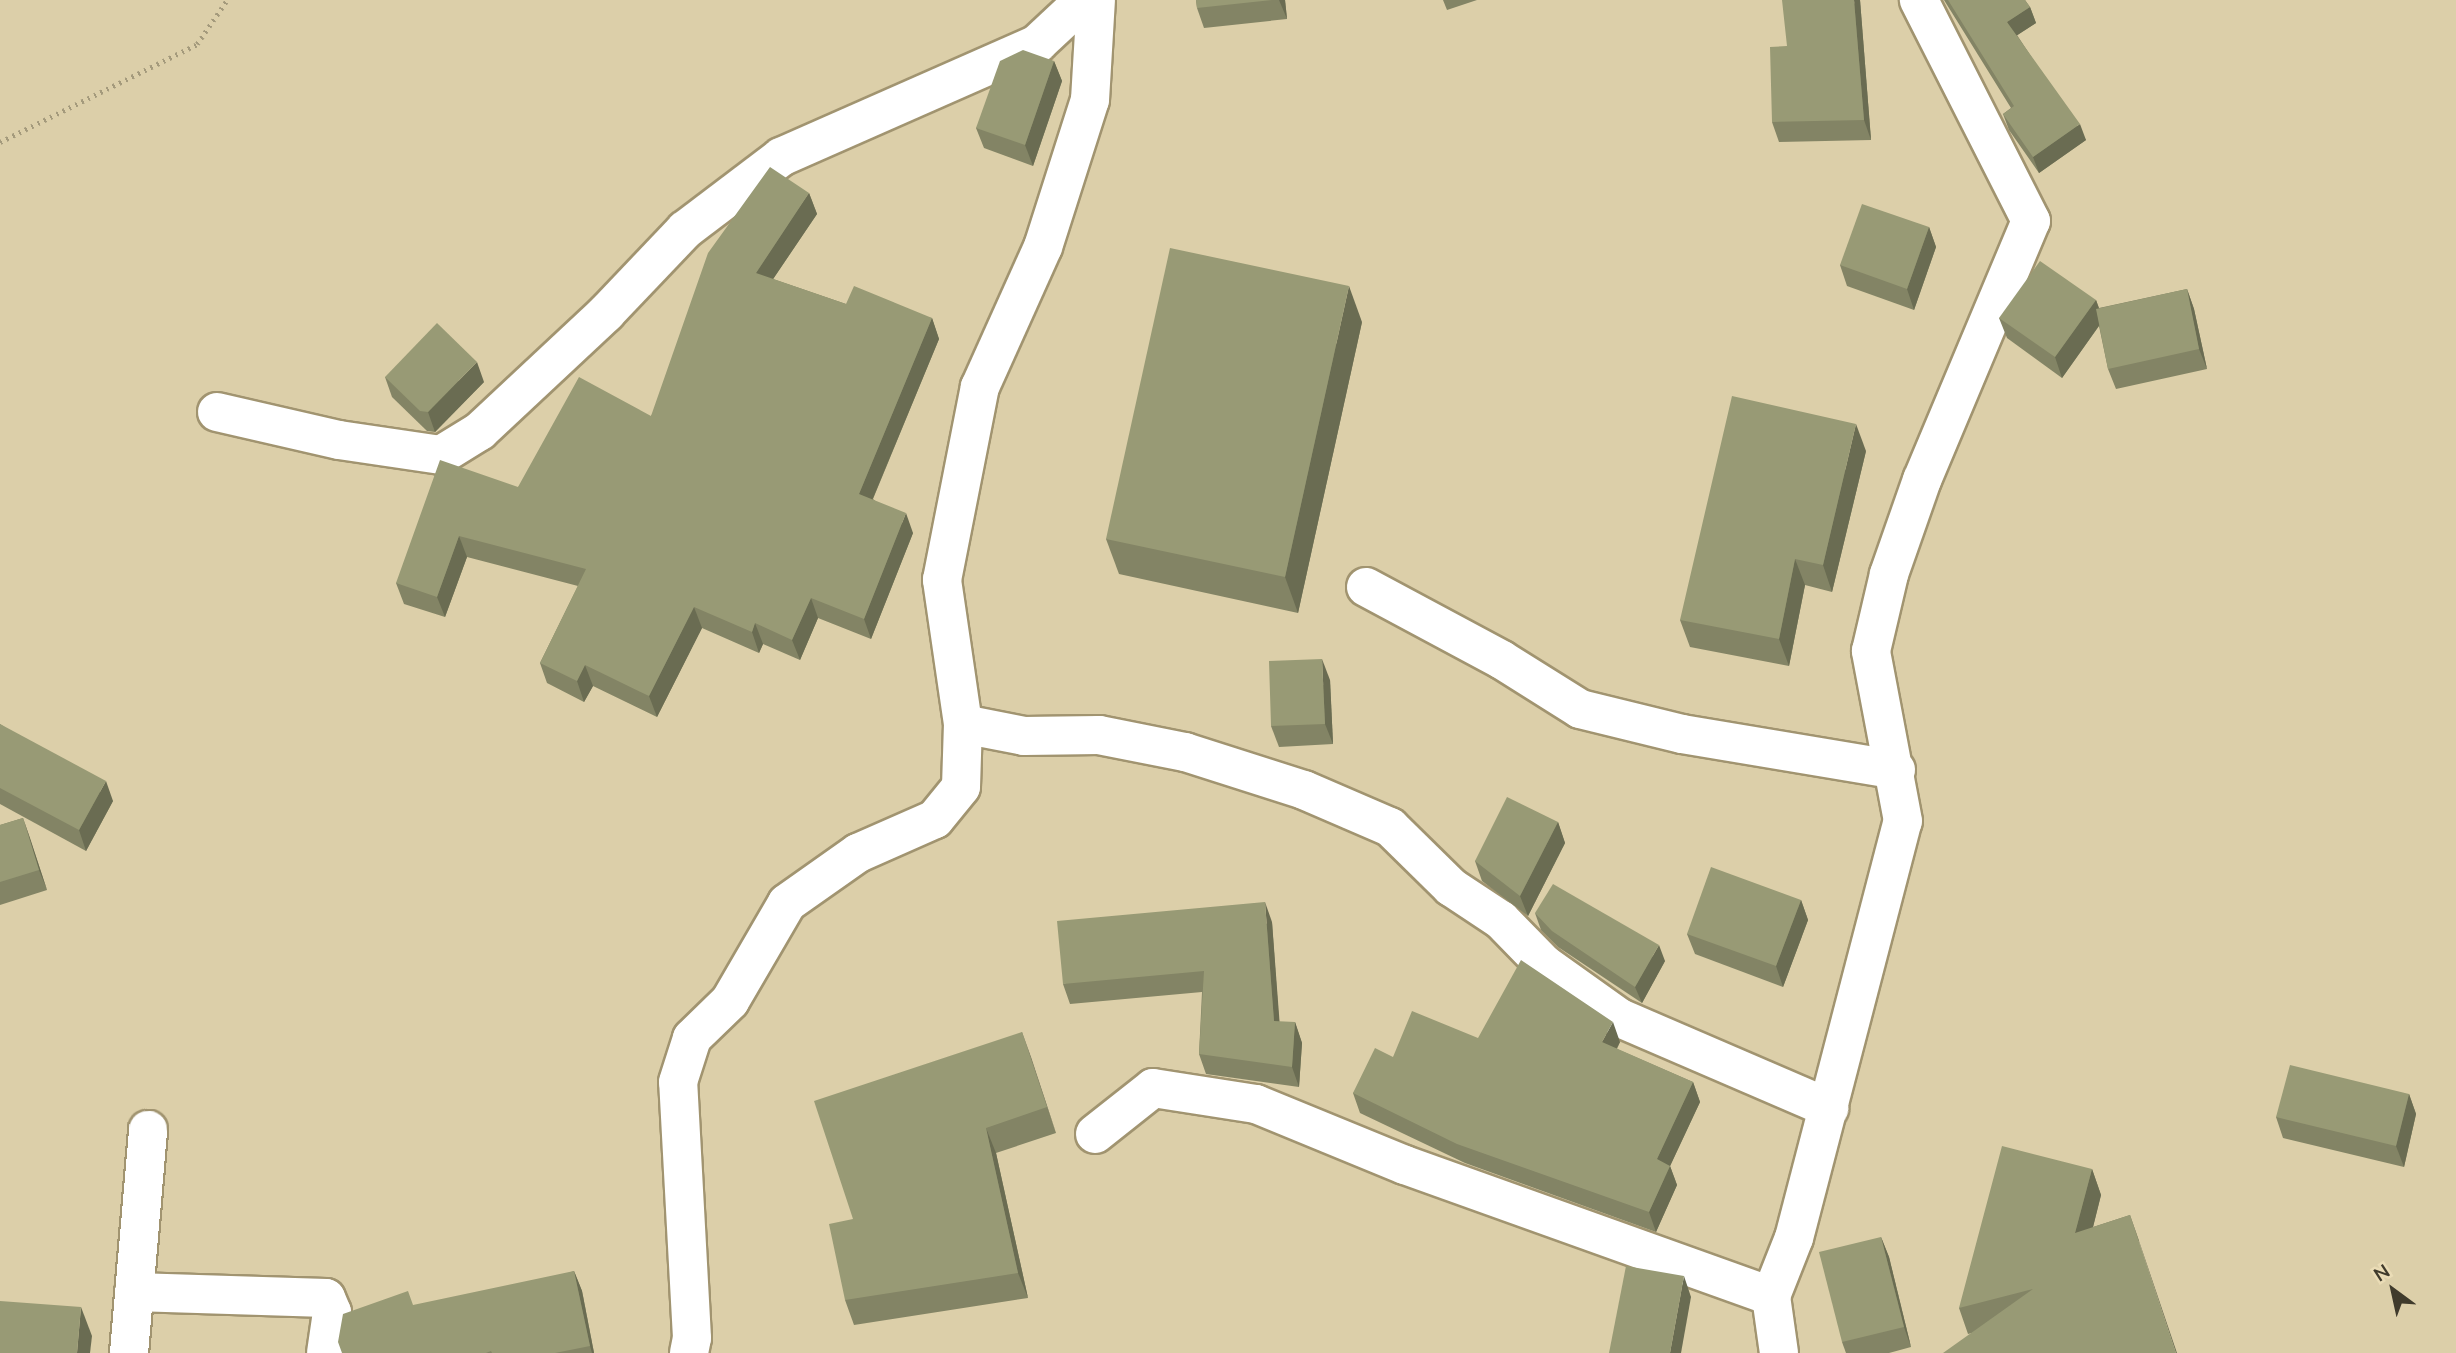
<!DOCTYPE html>
<html>
<head>
<meta charset="utf-8">
<style>
	body { margin:0 }
	#map { position:relative; width:2456px; height:1353px; overflow:hidden; background:#dccfa9; font-family:Mulish,sans-serif }
	div>[style] { position:absolute }
	.path>* { height:4.5px; margin-top:-2.25px; transform-origin:0; background:repeating-linear-gradient(90deg,#a49a7c 0 2px,transparent 0 7px) }
	.roads { filter:drop-shadow(2px 0 #a19470) drop-shadow(-2px 0 #a19470) drop-shadow(0 2px #a19470) drop-shadow(0 -2px #a19470) }
	.minor>* { height:38px; margin:-19px; padding:0 19px; transform-origin:19px; border-radius:19px; background:#fff }
	.wall>* { inset:0; background:#838465 }
	.shaded-wall>* { inset:0; background:#6a6c52 }
	.building>* { inset:0; background:#989a75 }
	span { translate:-50% -50%; white-space:nowrap; text-align:center; line-height:1.15; -webkit-text-stroke:5px #eadcb6; paint-order:stroke }
	.north { position:absolute; left:2358px; top:1255px; width:70px; height:70px; -webkit-text-stroke:5px #eadcb6; paint-order:stroke; rotate:327deg; font-size:19px; font-weight:700; line-height:28px; text-align:center; color:#403b2c }
	.north::after { content:''; display:block; margin:auto; width:24px; height:32px; background:#403b2c; clip-path:polygon(50% 0,100% 100%,50% 72%,0 100%) }
</style>
</head>
<body>
<div id="map">
	<div class="path">
		<i style="left:0;top:142px;width:220px;rotate:-26.4deg"></i>
		<i style="left:197px;top:44px;width:53px;rotate:-55.7deg"></i>
	</div>
	<div class="roads">
		<div class="minor">
			<i style="left:217px;top:412px;width:125px;rotate:12.9deg"></i>
			<i style="left:339px;top:440px;width:103px;rotate:8.4deg"></i>
			<i style="left:441px;top:455px;width:46px;rotate:-31.6deg"></i>
			<i style="left:480px;top:431px;width:173px;rotate:-43.1deg"></i>
			<i style="left:606px;top:313px;width:115px;rotate:-46.4deg"></i>
			<i style="left:685px;top:230px;width:121px;rotate:-37.2deg"></i>
			<i style="left:781px;top:157px;width:280px;rotate:-23.8deg"></i>
			<i style="left:1037px;top:44px;width:64px;rotate:-43.1deg"></i>
			<i style="left:1366px;top:587px;width:154px;rotate:28.2deg"></i>
			<i style="left:1502px;top:660px;width:92px;rotate:32.1deg"></i>
			<i style="left:1580px;top:709px;width:105px;rotate:13.8deg"></i>
			<i style="left:1682px;top:734px;width:217px;rotate:9.5deg"></i>
			<i style="left:963px;top:724px;width:62px;rotate:11.1deg"></i>
			<i style="left:1024px;top:736px;width:75px;rotate:-0.8deg"></i>
			<i style="left:1099px;top:735px;width:88px;rotate:11.2deg"></i>
			<i style="left:1185px;top:752px;width:125px;rotate:17.7deg"></i>
			<i style="left:1304px;top:790px;width:94px;rotate:23.3deg"></i>
			<i style="left:1390px;top:827px;width:86px;rotate:44.5deg"></i>
			<i style="left:1451px;top:887px;width:60px;rotate:33.4deg"></i>
			<i style="left:1501px;top:920px;width:62px;rotate:45.7deg"></i>
			<i style="left:1544px;top:964px;width:93px;rotate:35.4deg"></i>
			<i style="left:1620px;top:1018px;width:228px;rotate:23.3deg"></i>
			<i style="left:1095px;top:1134px;width:74px;rotate:-38.4deg"></i>
			<i style="left:1153px;top:1088px;width:104px;rotate:8.8deg"></i>
			<i style="left:1256px;top:1104px;width:161px;rotate:22.3deg"></i>
			<i style="left:1405px;top:1165px;width:389px;rotate:19.7deg"></i>
			<i style="left:134px;top:1292px;width:192px;rotate:1.8deg"></i>
			<i style="left:326px;top:1298px;width:15px;rotate:67deg"></i>
			<i style="left:332px;top:1312px;width:41px;rotate:98.3deg"></i>
			<i style="left:129px;top:1353px;width:224px;rotate:-85.1deg"></i>
			<i style="left:689px;top:1353px;width:15px;rotate:-79deg"></i>
			<i style="left:692px;top:1338px;width:256px;rotate:-93.1deg"></i>
			<i style="left:678px;top:1082px;width:46px;rotate:-72.3deg"></i>
			<i style="left:692px;top:1038px;width:53px;rotate:-44.2deg"></i>
			<i style="left:730px;top:1001px;width:113px;rotate:-59.8deg"></i>
			<i style="left:787px;top:903px;width:87px;rotate:-35.2deg"></i>
			<i style="left:858px;top:853px;width:84px;rotate:-23.8deg"></i>
			<i style="left:935px;top:819px;width:41px;rotate:-50.9deg"></i>
			<i style="left:961px;top:787px;width:63px;rotate:-88.2deg"></i>
			<i style="left:963px;top:724px;width:146px;rotate:-98.3deg"></i>
			<i style="left:942px;top:580px;width:197px;rotate:-78.9deg"></i>
			<i style="left:980px;top:387px;width:154px;rotate:-65.8deg"></i>
			<i style="left:1043px;top:247px;width:154px;rotate:-72.3deg"></i>
			<i style="left:1090px;top:100px;width:100px;rotate:-86.6deg"></i>
			<i style="left:1779px;top:1353px;width:58px;rotate:-98deg"></i>
			<i style="left:1771px;top:1296px;width:62px;rotate:-68.4deg"></i>
			<i style="left:1794px;top:1238px;width:431px;rotate:-75.4deg"></i>
			<i style="left:1903px;top:821px;width:173px;rotate:-100.7deg"></i>
			<i style="left:1871px;top:651px;width:79px;rotate:-76.8deg"></i>
			<i style="left:1889px;top:574px;width:100px;rotate:-70.7deg"></i>
			<i style="left:1922px;top:480px;width:281px;rotate:-67.2deg"></i>
			<i style="left:2031px;top:221px;width:248px;rotate:-116.9deg"></i>
		</div>
	</div>
	<div class="wall">
		<i style="clip-path:polygon(1196px 0,1285px 0,1287px 19px,1204px 28px,1197px 8px)"></i>
		<i style="clip-path:polygon(1443px 0,1477px 0,1447px 10px)"></i>
		<i style="clip-path:polygon(1860px 0,1871px 140px,1779px 142px,1772px 122px,1787px 46px)"></i>
		<i style="clip-path:polygon(1944px 0,2025px 0,2030px 7px,2036px 23px,2017px 35px,2086px 140px,2039px 173px,2009px 130px,2003px 114px,2011px 108px)"></i>
		<i style="clip-path:polygon(1054px 61px,1062px 81px,1033px 166px,984px 148px,976px 128px)"></i>
		<i style="clip-path:polygon(809px 193px,817px 214px,773px 279px,846px 304px,932px 318px,939px 339px,873px 499px,913px 533px,871px 639px,818px 618px,800px 660px,763px 644px,759px 653px,702px 628px,657px 717px,593px 686px,584px 702px,547px 683px,540px 663px,578px 586px,467px 557px,445px 617px,404px 604px,396px 583px,518px 487px,651px 416px)"></i>
		<i style="clip-path:polygon(1929px 227px,1936px 247px,1914px 310px,1847px 286px,1840px 265px)"></i>
		<i style="clip-path:polygon(2187px 289px,2194px 309px,2207px 369px,2116px 389px,2108px 369px,2099px 326px,2062px 378px,2007px 338px,1999px 318px,2096px 300px,2099px 308px)"></i>
		<i style="clip-path:polygon(1362px 322px,1298px 613px,1119px 574px,1106px 539px)"></i>
		<i style="clip-path:polygon(385px 377px,484px 382px,435px 432px,427px 431px,392px 397px)"></i>
		<i style="clip-path:polygon(1866px 451px,1832px 592px,1805px 585px,1789px 666px,1690px 647px,1680px 620px)"></i>
		<i style="clip-path:polygon(1330px 680px,1333px 744px,1279px 747px,1271px 726px)"></i>
		<i style="clip-path:polygon(0 724px,113px 801px,86px 851px,0 804px)"></i>
		<i style="clip-path:polygon(23px 818px,47px 890px,0 905px,0 825px)"></i>
		<i style="clip-path:polygon(1558px 822px,1565px 843px,1528px 916px,1482px 881px,1475px 861px)"></i>
		<i style="clip-path:polygon(1801px 900px,1808px 920px,1783px 987px,1695px 954px,1687px 934px)"></i>
		<i style="clip-path:polygon(1535px 913px,1665px 961px,1642px 1003px,1558px 947px,1541px 930px)"></i>
		<i style="clip-path:polygon(1272px 922px,1279px 1022px,1295px 1022px,1302px 1043px,1299px 1087px,1206px 1074px,1199px 1054px,1202px 992px,1070px 1004px,1063px 984px)"></i>
		<i style="clip-path:polygon(1022px 1032px,1056px 1133px,996px 1153px,1028px 1298px,854px 1325px,845px 1300px,853px 1219px)"></i>
		<i style="clip-path:polygon(1478px 1038px,1620px 1042px,1617px 1049px,1693px 1082px,1700px 1102px,1670px 1166px,1677px 1185px,1656px 1232px,1465px 1163px,1360px 1113px,1353px 1093px,1393px 1057px)"></i>
		<i style="clip-path:polygon(2409px 1094px,2416px 1114px,2404px 1167px,2283px 1138px,2276px 1117px)"></i>
		<i style="clip-path:polygon(2092px 1169px,2101px 1195px,2093px 1227px,2130px 1215px,2139px 1241px,1972px 1333px,1968px 1334px,1959px 1308px)"></i>
		<i style="clip-path:polygon(1881px 1237px,1889px 1257px,1911px 1347px,1889px 1353px,1846px 1353px,1842px 1342px)"></i>
		<i style="clip-path:polygon(574px 1271px,582px 1291px,594px 1353px,342px 1353px)"></i>
	</div>
	<div class="shaded-wall">
		<i style="clip-path:polygon(1279px 0,1285px 0,1287px 19px)"></i>
		<i style="clip-path:polygon(1854px 0,1860px 0,1871px 140px,1864px 120px)"></i>
		<i style="clip-path:polygon(2030px 7px,2036px 23px,2013px 38px,2007px 22px)"></i>
		<i style="clip-path:polygon(1054px 61px,1062px 81px,1033px 166px,1025px 145px)"></i>
		<i style="clip-path:polygon(2080px 124px,2086px 140px,2039px 173px,2033px 157px)"></i>
		<i style="clip-path:polygon(809px 193px,817px 214px,763px 294px,756px 273px)"></i>
		<i style="clip-path:polygon(1929px 227px,1936px 247px,1914px 310px,1907px 289px)"></i>
		<i style="clip-path:polygon(1349px 286px,1362px 322px,1298px 613px,1285px 577px)"></i>
		<i style="clip-path:polygon(2187px 289px,2194px 309px,2207px 369px,2199px 349px)"></i>
		<i style="clip-path:polygon(2096px 300px,2103px 320px,2062px 378px,2055px 357px)"></i>
		<i style="clip-path:polygon(932px 318px,939px 339px,866px 515px,859px 494px)"></i>
		<i style="clip-path:polygon(477px 362px,484px 382px,435px 432px,428px 412px)"></i>
		<i style="clip-path:polygon(1856px 424px,1866px 451px,1832px 592px,1823px 565px)"></i>
		<i style="clip-path:polygon(906px 513px,913px 533px,871px 639px,864px 619px)"></i>
		<i style="clip-path:polygon(459px 536px,467px 557px,445px 617px,437px 597px)"></i>
		<i style="clip-path:polygon(1795px 559px,1805px 585px,1789px 666px,1779px 639px)"></i>
		<i style="clip-path:polygon(811px 598px,818px 618px,800px 660px,792px 640px)"></i>
		<i style="clip-path:polygon(694px 607px,702px 628px,657px 717px,649px 696px)"></i>
		<i style="clip-path:polygon(755px 623px,763px 644px,759px 653px,752px 632px)"></i>
		<i style="clip-path:polygon(1322px 659px,1330px 680px,1333px 744px,1325px 724px)"></i>
		<i style="clip-path:polygon(585px 665px,593px 686px,584px 702px,577px 681px)"></i>
		<i style="clip-path:polygon(106px 781px,113px 801px,86px 851px,79px 830px)"></i>
		<i style="clip-path:polygon(23px 818px,30px 838px,47px 890px,39px 870px)"></i>
		<i style="clip-path:polygon(1558px 822px,1565px 843px,1528px 916px,1520px 896px)"></i>
		<i style="clip-path:polygon(1801px 900px,1808px 920px,1783px 987px,1776px 966px)"></i>
		<i style="clip-path:polygon(1265px 902px,1272px 922px,1281px 1041px,1274px 1021px)"></i>
		<i style="clip-path:polygon(1659px 945px,1665px 961px,1642px 1003px,1635px 987px)"></i>
		<i style="clip-path:polygon(1295px 1022px,1302px 1043px,1299px 1087px,1292px 1067px)"></i>
		<i style="clip-path:polygon(1613px 1022px,1620px 1042px,1609px 1062px,1602px 1042px)"></i>
		<i style="clip-path:polygon(1022px 1032px,1031px 1057px,1056px 1133px,1047px 1107px)"></i>
		<i style="clip-path:polygon(1693px 1082px,1700px 1102px,1664px 1179px,1657px 1159px)"></i>
		<i style="clip-path:polygon(2409px 1094px,2416px 1114px,2404px 1167px,2396px 1146px)"></i>
		<i style="clip-path:polygon(986px 1128px,996px 1153px,1028px 1298px,1018px 1273px)"></i>
		<i style="clip-path:polygon(1670px 1166px,1677px 1185px,1656px 1232px,1649px 1212px)"></i>
		<i style="clip-path:polygon(2092px 1169px,2101px 1195px,2085px 1259px,2075px 1233px)"></i>
		<i style="clip-path:polygon(2130px 1215px,2139px 1241px,2177px 1353px,2176px 1353px)"></i>
		<i style="clip-path:polygon(1881px 1237px,1889px 1257px,1911px 1347px,1904px 1327px)"></i>
		<i style="clip-path:polygon(574px 1271px,582px 1291px,594px 1353px,592px 1353px,590px 1346px)"></i>
		<i style="clip-path:polygon(1684px 1276px,1691px 1297px,1681px 1353px,1670px 1353px)"></i>
		<i style="clip-path:polygon(81px 1307px,92px 1336px,90px 1353px,77px 1353px)"></i>
	</div>
	<div class="building">
		<i style="clip-path:polygon(1196px 0,1272px 0,1197px 8px)"></i>
		<i style="clip-path:polygon(1782px 0,1854px 0,1864px 120px,1772px 122px,1770px 47px,1787px 46px)"></i>
		<i style="clip-path:polygon(1948px 0,2025px 0,2030px 7px,2007px 22px,2080px 124px,2033px 157px,2003px 114px,2014px 106px)"></i>
		<i style="clip-path:polygon(1023px 50px,1054px 61px,1025px 145px,976px 128px,1000px 61px)"></i>
		<i style="clip-path:polygon(770px 167px,809px 193px,756px 273px,846px 304px,854px 286px,932px 318px,859px 494px,906px 513px,864px 619px,811px 598px,792px 640px,755px 623px,752px 632px,694px 607px,649px 696px,585px 665px,577px 681px,540px 663px,586px 569px,459px 536px,437px 597px,396px 583px,440px 460px,518px 487px,579px 377px,651px 416px,708px 253px)"></i>
		<i style="clip-path:polygon(1862px 204px,1929px 227px,1907px 289px,1840px 265px)"></i>
		<i style="clip-path:polygon(1170px 248px,1349px 286px,1285px 577px,1106px 539px)"></i>
		<i style="clip-path:polygon(2040px 261px,2096px 300px,2055px 357px,1999px 318px)"></i>
		<i style="clip-path:polygon(2187px 289px,2199px 349px,2108px 369px,2096px 309px)"></i>
		<i style="clip-path:polygon(437px 323px,477px 362px,428px 412px,420px 411px,385px 377px)"></i>
		<i style="clip-path:polygon(1732px 396px,1856px 424px,1823px 565px,1795px 559px,1779px 639px,1680px 620px)"></i>
		<i style="clip-path:polygon(1322px 659px,1325px 724px,1271px 726px,1269px 661px)"></i>
		<i style="clip-path:polygon(0 724px,106px 781px,79px 830px,0 788px)"></i>
		<i style="clip-path:polygon(1507px 797px,1558px 822px,1520px 896px,1475px 861px)"></i>
		<i style="clip-path:polygon(23px 818px,39px 870px,0 882px,0 825px)"></i>
		<i style="clip-path:polygon(1711px 867px,1801px 900px,1776px 966px,1687px 934px)"></i>
		<i style="clip-path:polygon(1553px 884px,1659px 945px,1635px 987px,1552px 931px,1535px 913px)"></i>
		<i style="clip-path:polygon(1265px 902px,1274px 1021px,1295px 1022px,1292px 1067px,1199px 1054px,1204px 971px,1063px 984px,1057px 921px)"></i>
		<i style="clip-path:polygon(1521px 960px,1613px 1022px,1602px 1042px,1693px 1082px,1657px 1159px,1670px 1166px,1649px 1212px,1457px 1144px,1353px 1093px,1375px 1048px,1393px 1057px,1412px 1011px,1478px 1038px)"></i>
		<i style="clip-path:polygon(1022px 1032px,1047px 1107px,986px 1128px,1018px 1273px,845px 1300px,829px 1224px,853px 1219px,814px 1101px)"></i>
		<i style="clip-path:polygon(2290px 1065px,2409px 1094px,2396px 1146px,2276px 1117px)"></i>
		<i style="clip-path:polygon(2002px 1146px,2092px 1169px,2075px 1233px,2130px 1215px,2176px 1353px,1943px 1353px,2033px 1289px,1959px 1308px)"></i>
		<i style="clip-path:polygon(1881px 1237px,1904px 1327px,1842px 1342px,1819px 1252px)"></i>
		<i style="clip-path:polygon(1626px 1266px,1684px 1276px,1670px 1353px,1609px 1353px)"></i>
		<i style="clip-path:polygon(574px 1271px,590px 1346px,555px 1353px,492px 1353px,491px 1351px,486px 1353px,342px 1353px,338px 1342px,343px 1314px,408px 1291px,413px 1305px)"></i>
		<i style="clip-path:polygon(0 1301px,81px 1307px,77px 1353px,0 1353px)"></i>
	</div>
	<div class="north">N</div>
</div>
</body>
</html>
